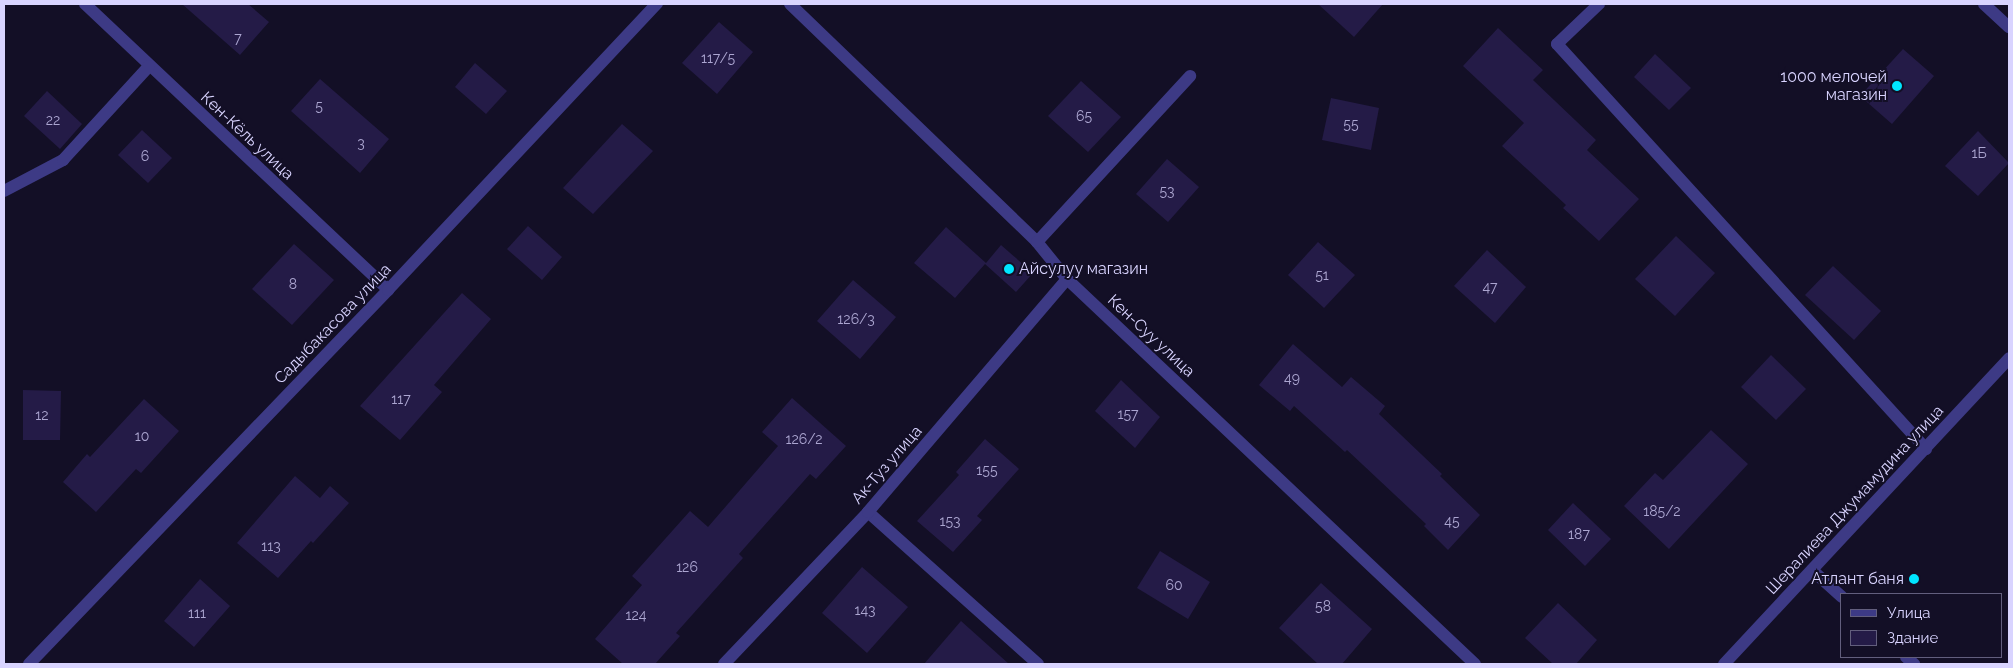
<!DOCTYPE html>
<html>
<head>
<meta charset="utf-8">
<style>
	body { margin:0 }
	#map { position:relative; width:2013px; height:668px; overflow:hidden; background:#130f26; font-family:Raleway,sans-serif }
	div>[style] { position:absolute }
	.building>* { inset:0; background:#241b47 }
	.minor>* { height:12px; margin:-6px; padding:0 6px; transform-origin:6px; border-radius:6px; background:#3d3a85 }
	.dots>* { width:14px; height:14px; translate:-50% -50%; box-sizing:border-box; border:2px solid #130f26; border-radius:50% }
	span { translate:-50% -50%; white-space:nowrap; text-align:center; line-height:1.15; -webkit-text-stroke:4px #130f26; paint-order:stroke }
	.number-label { font-size:14px; color:#aca6d1 }
	.number-label span { -webkit-text-stroke-width:0 }
	.poi-label { font-size:16px; color:#d9d4ff }
	.right { translate:-100% -50%; text-align:right }
	.left { translate:0 -50%; text-align:left }
	.street-label { font-size:16px; color:#d9d4ff }
	.frame { position:absolute; inset:0; border:5px solid #d9d4ff; pointer-events:none }
	.legend { position:absolute; left:1840px; top:593px; width:162px; height:65px; box-sizing:border-box; background:#130f26; border:1px solid #625e7d; margin:0; padding:6px 9px; list-style:none; font-size:15px; color:#d9d4ff }
	.legend li { display:flex; align-items:center; gap:10px; height:25px }
	.legend b { width:25px; border:1px solid #625e7d }
</style>
</head>
<body>
<div id="map">
	<div class="building">
		<i style="clip-path:polygon(182px 4px,248px 4px,269px 22px,240px 55px)"></i>
		<i style="clip-path:polygon(1318px 4px,1383px 4px,1354px 37px)"></i>
		<i style="clip-path:polygon(719px 22px,753px 52px,717px 94px,682px 63px)"></i>
		<i style="clip-path:polygon(1498px 28px,1543px 70px,1533px 80px,1596px 140px,1587px 150px,1639px 199px,1599px 241px,1563px 208px,1566px 205px,1502px 146px,1524px 123px,1463px 66px)"></i>
		<i style="clip-path:polygon(1903px 49px,1934px 76px,1892px 124px,1860px 96px)"></i>
		<i style="clip-path:polygon(1655px 54px,1691px 88px,1669px 110px,1634px 77px)"></i>
		<i style="clip-path:polygon(475px 63px,507px 91px,486px 114px,455px 87px)"></i>
		<i style="clip-path:polygon(320px 79px,389px 139px,360px 173px,291px 111px)"></i>
		<i style="clip-path:polygon(1081px 81px,1121px 117px,1088px 152px,1048px 116px)"></i>
		<i style="clip-path:polygon(47px 91px,82px 124px,60px 149px,24px 116px)"></i>
		<i style="clip-path:polygon(1331px 98px,1379px 108px,1371px 150px,1322px 140px)"></i>
		<i style="clip-path:polygon(622px 124px,653px 151px,593px 214px,563px 188px)"></i>
		<i style="clip-path:polygon(142px 130px,172px 158px,148px 183px,118px 155px)"></i>
		<i style="clip-path:polygon(1978px 131px,2009px 163px,1978px 196px,1945px 166px)"></i>
		<i style="clip-path:polygon(1167px 159px,1199px 187px,1168px 222px,1136px 194px)"></i>
		<i style="clip-path:polygon(528px 226px,562px 257px,542px 280px,507px 249px)"></i>
		<i style="clip-path:polygon(946px 227px,986px 263px,1001px 245px,1033px 273px,1016px 292px,985px 264px,955px 298px,914px 263px)"></i>
		<i style="clip-path:polygon(1676px 236px,1715px 273px,1675px 316px,1635px 279px)"></i>
		<i style="clip-path:polygon(1318px 242px,1355px 275px,1324px 308px,1288px 275px)"></i>
		<i style="clip-path:polygon(294px 244px,334px 280px,292px 325px,252px 289px)"></i>
		<i style="clip-path:polygon(1487px 250px,1526px 287px,1495px 323px,1454px 286px)"></i>
		<i style="clip-path:polygon(1833px 266px,1881px 311px,1854px 340px,1805px 295px)"></i>
		<i style="clip-path:polygon(853px 280px,896px 317px,860px 359px,817px 321px)"></i>
		<i style="clip-path:polygon(462px 293px,491px 319px,434px 385px,442px 392px,400px 440px,360px 406px)"></i>
		<i style="clip-path:polygon(1293px 344px,1342px 387px,1351px 377px,1385px 406px,1379px 414px,1442px 474px,1440px 476px,1480px 515px,1448px 550px,1424px 526px,1426px 524px,1347px 450px,1345px 452px,1294px 406px,1290px 411px,1259px 385px)"></i>
		<i style="clip-path:polygon(1771px 355px,1806px 389px,1776px 420px,1741px 387px)"></i>
		<i style="clip-path:polygon(1121px 380px,1160px 417px,1135px 448px,1095px 411px)"></i>
		<i style="clip-path:polygon(23px 390px,61px 391px,60px 440px,23px 440px)"></i>
		<i style="clip-path:polygon(792px 398px,846px 446px,816px 479px,810px 474px,739px 554px,743px 558px,676px 633px,680px 636px,655px 664px,623px 664px,595px 639px,642px 585px,632px 576px,690px 511px,708px 527px,778px 446px,762px 432px)"></i>
		<i style="clip-path:polygon(144px 399px,179px 431px,141px 473px,136px 469px,96px 512px,63px 482px,87px 454px,90px 457px)"></i>
		<i style="clip-path:polygon(1711px 430px,1748px 464px,1669px 549px,1624px 506px,1655px 473px,1663px 480px)"></i>
		<i style="clip-path:polygon(985px 439px,1019px 469px,977px 516px,982px 520px,953px 552px,917px 521px,959px 475px,956px 472px)"></i>
		<i style="clip-path:polygon(295px 476px,320px 498px,330px 486px,349px 503px,313px 543px,311px 541px,278px 578px,237px 543px)"></i>
		<i style="clip-path:polygon(1573px 503px,1611px 539px,1585px 566px,1548px 530px)"></i>
		<i style="clip-path:polygon(1160px 551px,1210px 582px,1188px 619px,1137px 588px)"></i>
		<i style="clip-path:polygon(862px 567px,908px 607px,867px 653px,822px 613px)"></i>
		<i style="clip-path:polygon(200px 579px,230px 606px,194px 647px,164px 621px)"></i>
		<i style="clip-path:polygon(1321px 583px,1372px 629px,1342px 664px,1318px 664px,1279px 628px)"></i>
		<i style="clip-path:polygon(1558px 603px,1597px 640px,1576px 664px,1553px 664px,1525px 638px)"></i>
		<i style="clip-path:polygon(961px 621px,1009px 664px,924px 664px)"></i>
	</div>
	<div class="minor">
		<i style="left:85px;top:4px;width:417px;rotate:43.3deg"></i>
		<i style="left:790px;top:4px;width:343px;rotate:43.9deg"></i>
		<i style="left:1037px;top:242px;width:48px;rotate:51deg"></i>
		<i style="left:1067px;top:279px;width:561px;rotate:43.34deg"></i>
		<i style="left:1599px;top:4px;width:58px;rotate:136.4deg"></i>
		<i style="left:1557px;top:44px;width:548px;rotate:47.66deg"></i>
		<i style="left:1984px;top:4px;width:34px;rotate:43deg"></i>
		<i style="left:4px;top:191px;width:67px;rotate:-27.7deg"></i>
		<i style="left:63px;top:160px;width:127px;rotate:-47.5deg"></i>
		<i style="left:1037px;top:242px;width:226px;rotate:-47.3deg"></i>
		<i style="left:868px;top:512px;width:228px;rotate:41.8deg"></i>
		<i style="left:1812px;top:570px;width:40px;rotate:42deg"></i>
		<i style="left:1906px;top:657px;width:11px;rotate:41deg"></i>
		<i style="left:29px;top:664px;width:518px;rotate:-46.17deg"></i>
		<i style="left:388px;top:290px;width:393px;rotate:-46.8deg"></i>
		<i style="left:724px;top:664px;width:209px;rotate:-46.5deg"></i>
		<i style="left:868px;top:512px;width:306px;rotate:-49.5deg"></i>
		<i style="left:1724px;top:664px;width:418px;rotate:-47deg"></i>
	</div>
	<div class="dots">
		<i style="left:1897px;top:86px;background:#00e5ff"></i>
		<i style="left:1009px;top:269px;background:#00e5ff"></i>
		<i style="left:1914px;top:579px;background:#00e5ff"></i>
	</div>
	<div class="number-label">
		<span style="left:238px;top:38px">7</span>
		<span style="left:718px;top:58px">117/5</span>
		<span style="left:319px;top:106px">5</span>
		<span style="left:1084px;top:116px">65</span>
		<span style="left:53px;top:120px">22</span>
		<span style="left:1351px;top:124px">55</span>
		<span style="left:361px;top:143px">3</span>
		<span style="left:1979px;top:153px">1Б</span>
		<span style="left:145px;top:156px">6</span>
		<span style="left:1167px;top:191px">53</span>
		<span style="left:1322px;top:275px">51</span>
		<span style="left:293px;top:284px">8</span>
		<span style="left:1490px;top:287px">47</span>
		<span style="left:856px;top:319px">126/3</span>
		<span style="left:1292px;top:378px">49</span>
		<span style="left:401px;top:399px">117</span>
		<span style="left:1128px;top:414px">157</span>
		<span style="left:42px;top:415px">12</span>
		<span style="left:142px;top:436px">10</span>
		<span style="left:804px;top:439px">126/2</span>
		<span style="left:987px;top:470px">155</span>
		<span style="left:1662px;top:511px">185/2</span>
		<span style="left:950px;top:521px">153</span>
		<span style="left:1452px;top:521px">45</span>
		<span style="left:1579px;top:534px">187</span>
		<span style="left:271px;top:546px">113</span>
		<span style="left:687px;top:567px">126</span>
		<span style="left:1174px;top:585px">60</span>
		<span style="left:1323px;top:606px">58</span>
		<span style="left:865px;top:610px">143</span>
		<span style="left:197px;top:613px">111</span>
		<span style="left:636px;top:615px">124</span>
	</div>
	<div class="poi-label">
		<span class="right" style="left:1887px;top:86px">1000 мелочей<br>магазин</span>
		<span class="left" style="left:1019px;top:269px">Айсулуу магазин</span>
		<span class="right" style="left:1904px;top:579px">Атлант баня</span>
	</div>
	<div class="street-label">
		<span style="left:247px;top:136px;rotate:43deg">Кен-Кёль улица</span>
		<span style="left:333px;top:324px;rotate:-46deg">Садыбакасова улица</span>
		<span style="left:1151px;top:336px;rotate:43deg">Кен-Суу улица</span>
		<span style="left:887px;top:465px;rotate:-49deg">Ак-Туз улица</span>
		<span style="left:1855px;top:500px;rotate:-47deg">Шералиева Джумамудина улица</span>
	</div>
	<div class="frame"></div>
	<ul class="legend">
	<li><b style="height:6px;background:#3d3a85"></b>Улица</li>
	<li><b style="height:14px;background:#241b47"></b>Здание</li>
	</ul>
</div>
</body>
</html>
